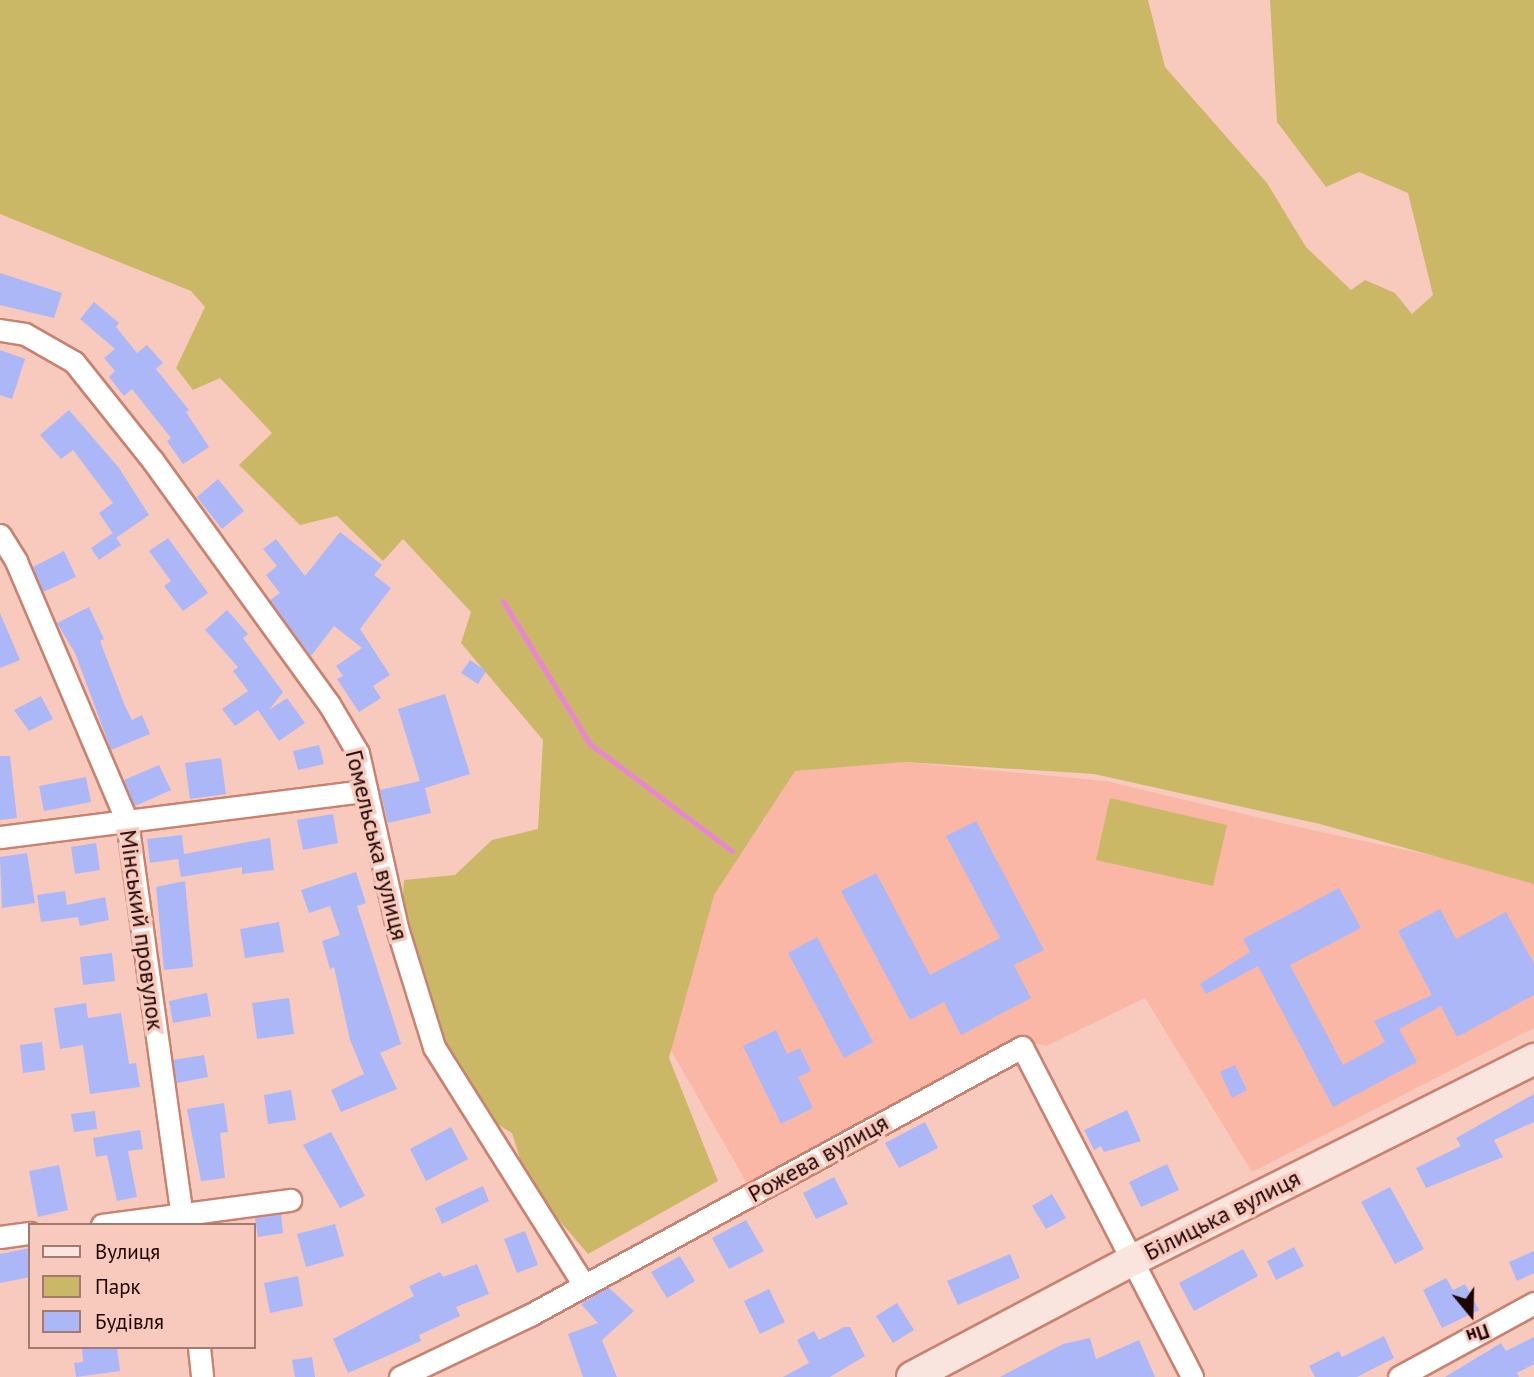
<!DOCTYPE html>
<html>
<head>
<meta charset="utf-8">
<style>
	body { margin:0 }
	#map { position:relative; width:1534px; height:1377px; overflow:hidden; background:#f8cabd; font-family:"PT Sans",sans-serif }
	div>[style] { position:absolute }
	.built>* { inset:0; background:#fab7a5 }
	.green>* { inset:0; background:#cbb867 }
	.stream>* { height:5px; margin:-2.5px; padding:0 2.5px; transform-origin:2.5px; border-radius:2.5px; background:#e985d2 }
	.building>* { inset:0; background:#acb7f8 }
	.roads { filter:drop-shadow(2px 0 #c9826f) drop-shadow(-2px 0 #c9826f) drop-shadow(0 2px #c9826f) drop-shadow(0 -2px #c9826f) }
	.minor>* { height:21px; margin:-10.5px; padding:0 10.5px; transform-origin:10.5px; border-radius:10.5px; background:#fff }
	.secondary>* { height:30px; margin:-15px; padding:0 15px; transform-origin:15px; border-radius:15px; background:#fae4de }
	span { translate:-50% -50%; white-space:nowrap; text-align:center; line-height:1.15; -webkit-text-stroke:7px #f8cabd; paint-order:stroke }
	.street-label { font-size:24px; color:#1e0502 }
	.legend { position:absolute; left:28px; top:1223px; width:228px; height:126px; box-sizing:border-box; background:#f8cabd; border:2px solid #a17b72; margin:0; padding:9px 12px; list-style:none; font-size:21px; color:#1e0502 }
	.legend li { display:flex; align-items:center; gap:14px; height:35px }
	.legend b { width:35px; border:2px solid #a17b72 }
	.north { position:absolute; left:1436px; top:1279px; width:70px; height:70px; -webkit-text-stroke:5px #f8cabd; paint-order:stroke; rotate:161deg; font-size:19px; font-weight:700; line-height:28px; text-align:center; color:#1e0502 }
	.north::after { content:''; display:block; margin:auto; width:24px; height:32px; background:#1e0502; clip-path:polygon(50% 0,100% 100%,50% 72%,0 100%) }
</style>
</head>
<body>
<div id="map">
	<div class="built">
		<i style="clip-path:polygon(904px 762px,1106px 781px,1311px 830px,1534px 877px,1534px 1028px,1252px 1172px,1145px 998px,1046px 1046px,1025px 1041px,749px 1187px,655px 1022px,717px 869px,795px 771px)"></i>
	</div>
	<div class="green">
		<i style="clip-path:polygon(0 0,1148px 0,1165px 67px,1267px 183px,1306px 247px,1351px 290px,1365px 280px,1395px 293px,1412px 314px,1433px 295px,1408px 193px,1359px 172px,1326px 187px,1277px 122px,1270px 0,1534px 0,1534px 884px,1320px 824px,1094px 774px,905px 762px,795px 771px,714px 895px,669px 1058px,718px 1181px,588px 1254px,528px 1184px,512px 1133px,479px 1113px,439px 1044px,401px 920px,404px 880px,455px 875px,492px 840px,538px 829px,543px 740px,461px 643px,471px 612px,403px 539px,383px 561px,337px 516px,300px 525px,239px 465px,272px 433px,220px 378px,193px 390px,176px 368px,205px 307px,191px 291px,0 214px)"></i>
		<i style="clip-path:polygon(1110px 798px,1227px 825px,1213px 886px,1096px 860px)"></i>
	</div>
	<div class="stream">
		<i style="left:503px;top:601px;width:167px;rotate:58.7deg"></i>
		<i style="left:590px;top:744px;width:178px;rotate:37deg"></i>
	</div>
	<div class="building">
		<i style="clip-path:polygon(0 273px,62px 293px,54px 318px,0 305px)"></i>
		<i style="clip-path:polygon(94px 302px,119px 323px,116px 327px,137px 353px,147px 345px,163px 363px,156px 369px,189px 410px,186px 412px,209px 447px,183px 464px,167px 441px,171px 438px,132px 389px,124px 396px,109px 377px,115px 371px,104px 358px,115px 349px,80px 319px)"></i>
		<i style="clip-path:polygon(0 350px,25px 359px,12px 399px,0 395px)"></i>
		<i style="clip-path:polygon(69px 410px,119px 468px,149px 515px,116px 538px,99px 513px,113px 503px,73px 450px,61px 459px,40px 435px)"></i>
		<i style="clip-path:polygon(218px 479px,244px 511px,222px 529px,197px 497px)"></i>
		<i style="clip-path:polygon(340px 532px,382px 565px,374px 575px,391px 588px,360px 629px,390px 675px,373px 686px,381px 698px,359px 712px,337px 679px,343px 676px,336px 666px,362px 648px,334px 626px,311px 656px,270px 600px,280px 593px,266px 575px,277px 566px,263px 549px,276px 539px,305px 576px)"></i>
		<i style="clip-path:polygon(113px 533px,121px 545px,99px 560px,91px 548px)"></i>
		<i style="clip-path:polygon(168px 538px,208px 593px,183px 611px,164px 586px,171px 581px,149px 551px)"></i>
		<i style="clip-path:polygon(64px 551px,76px 577px,43px 592px,33px 567px)"></i>
		<i style="clip-path:polygon(89px 607px,104px 639px,100px 641px,125px 706px,132px 720px,142px 715px,150px 734px,111px 750px,75px 653px,57px 623px)"></i>
		<i style="clip-path:polygon(227px 610px,248px 634px,243px 638px,283px 692px,269px 710px,287px 698px,305px 723px,279px 741px,258px 710px,235px 726px,222px 709px,248px 691px,233px 671px,238px 667px,205px 630px)"></i>
		<i style="clip-path:polygon(0 613px,20px 660px,0 668px)"></i>
		<i style="clip-path:polygon(470px 660px,486px 671px,478px 684px,461px 673px)"></i>
		<i style="clip-path:polygon(445px 694px,470px 774px,425px 788px,431px 813px,388px 823px,380px 790px,420px 781px,398px 709px)"></i>
		<i style="clip-path:polygon(41px 696px,53px 719px,29px 731px,14px 710px)"></i>
		<i style="clip-path:polygon(319px 745px,324px 764px,298px 770px,293px 751px)"></i>
		<i style="clip-path:polygon(0 756px,10px 756px,17px 818px,0 820px)"></i>
		<i style="clip-path:polygon(221px 758px,226px 794px,190px 799px,185px 763px)"></i>
		<i style="clip-path:polygon(159px 765px,171px 790px,135px 806px,124px 780px)"></i>
		<i style="clip-path:polygon(86px 777px,91px 802px,44px 811px,39px 786px)"></i>
		<i style="clip-path:polygon(333px 814px,338px 843px,303px 850px,297px 820px)"></i>
		<i style="clip-path:polygon(976px 821px,1044px 950px,1014px 965px,1031px 998px,961px 1035px,944px 1002px,910px 1020px,841px 891px,876px 873px,930px 975px,1000px 938px,946px 836px)"></i>
		<i style="clip-path:polygon(182px 835px,184px 854px,270px 838px,274px 870px,242px 874px,242px 867px,181px 877px,178px 859px,150px 863px,147px 839px)"></i>
		<i style="clip-path:polygon(96px 843px,100px 870px,75px 874px,71px 847px)"></i>
		<i style="clip-path:polygon(27px 853px,35px 903px,2px 908px,0 857px)"></i>
		<i style="clip-path:polygon(356px 872px,366px 903px,357px 906px,401px 1044px,380px 1053px,397px 1089px,341px 1112px,331px 1090px,364px 1074px,350px 1040px,334px 967px,330px 969px,322px 941px,340px 935px,330px 906px,309px 913px,301px 890px)"></i>
		<i style="clip-path:polygon(185px 881px,193px 967px,164px 970px,156px 887px)"></i>
		<i style="clip-path:polygon(1339px 888px,1361px 928px,1290px 965px,1343px 1065px,1385px 1042px,1374px 1021px,1432px 995px,1398px 931px,1440px 909px,1456px 939px,1506px 912px,1534px 964px,1534px 995px,1457px 1037px,1441px 1006px,1399px 1029px,1417px 1062px,1333px 1107px,1258px 966px,1206px 994px,1200px 984px,1250px 952px,1243px 939px)"></i>
		<i style="clip-path:polygon(65px 891px,67px 905px,105px 897px,109px 920px,80px 926px,78px 917px,41px 922px,37px 895px)"></i>
		<i style="clip-path:polygon(279px 922px,284px 952px,245px 958px,240px 929px)"></i>
		<i style="clip-path:polygon(817px 937px,873px 1042px,844px 1058px,788px 953px)"></i>
		<i style="clip-path:polygon(112px 953px,115px 981px,83px 985px,80px 957px)"></i>
		<i style="clip-path:polygon(207px 993px,211px 1016px,173px 1023px,169px 1001px)"></i>
		<i style="clip-path:polygon(289px 998px,294px 1034px,257px 1039px,252px 1003px)"></i>
		<i style="clip-path:polygon(86px 1003px,88px 1018px,121px 1013px,129px 1064px,136px 1063px,140px 1087px,90px 1094px,83px 1045px,60px 1049px,54px 1008px)"></i>
		<i style="clip-path:polygon(776px 1030px,787px 1054px,800px 1048px,811px 1071px,798px 1077px,813px 1108px,781px 1124px,743px 1046px)"></i>
		<i style="clip-path:polygon(42px 1042px,45px 1070px,23px 1073px,20px 1045px)"></i>
		<i style="clip-path:polygon(204px 1055px,208px 1077px,177px 1083px,173px 1060px)"></i>
		<i style="clip-path:polygon(1235px 1065px,1247px 1090px,1232px 1098px,1220px 1072px)"></i>
		<i style="clip-path:polygon(291px 1090px,296px 1120px,268px 1124px,264px 1095px)"></i>
		<i style="clip-path:polygon(1534px 1094px,1534px 1122px,1494px 1140px,1503px 1157px,1426px 1188px,1416px 1168px,1461px 1146px,1456px 1138px)"></i>
		<i style="clip-path:polygon(224px 1103px,228px 1132px,220px 1133px,225px 1178px,201px 1181px,187px 1109px)"></i>
		<i style="clip-path:polygon(1127px 1110px,1141px 1141px,1104px 1152px,1101px 1146px,1094px 1150px,1084px 1130px)"></i>
		<i style="clip-path:polygon(95px 1111px,97px 1129px,74px 1132px,71px 1114px)"></i>
		<i style="clip-path:polygon(925px 1122px,938px 1148px,899px 1168px,885px 1143px)"></i>
		<i style="clip-path:polygon(451px 1127px,468px 1159px,426px 1181px,410px 1149px)"></i>
		<i style="clip-path:polygon(140px 1130px,143px 1149px,128px 1151px,137px 1197px,117px 1201px,107px 1155px,96px 1157px,93px 1138px)"></i>
		<i style="clip-path:polygon(331px 1132px,365px 1196px,340px 1208px,303px 1145px)"></i>
		<i style="clip-path:polygon(1167px 1164px,1179px 1190px,1141px 1207px,1129px 1182px)"></i>
		<i style="clip-path:polygon(59px 1165px,68px 1210px,38px 1217px,29px 1171px)"></i>
		<i style="clip-path:polygon(834px 1177px,848px 1204px,816px 1219px,803px 1193px)"></i>
		<i style="clip-path:polygon(483px 1186px,489px 1201px,442px 1224px,435px 1208px)"></i>
		<i style="clip-path:polygon(1390px 1187px,1424px 1249px,1395px 1264px,1361px 1202px)"></i>
		<i style="clip-path:polygon(1052px 1194px,1066px 1218px,1046px 1229px,1032px 1206px)"></i>
		<i style="clip-path:polygon(281px 1214px,283px 1233px,258px 1237px,255px 1218px)"></i>
		<i style="clip-path:polygon(746px 1220px,764px 1251px,729px 1269px,712px 1238px)"></i>
		<i style="clip-path:polygon(335px 1224px,344px 1256px,306px 1267px,297px 1234px)"></i>
		<i style="clip-path:polygon(525px 1231px,538px 1265px,517px 1273px,504px 1239px)"></i>
		<i style="clip-path:polygon(1294px 1247px,1304px 1266px,1276px 1280px,1267px 1261px)"></i>
		<i style="clip-path:polygon(30px 1248px,30px 1277px,0 1283px,0 1254px)"></i>
		<i style="clip-path:polygon(1243px 1249px,1258px 1276px,1194px 1311px,1179px 1283px)"></i>
		<i style="clip-path:polygon(1534px 1251px,1534px 1273px,1517px 1281px,1509px 1262px)"></i>
		<i style="clip-path:polygon(1010px 1254px,1020px 1278px,958px 1305px,947px 1281px)"></i>
		<i style="clip-path:polygon(680px 1256px,695px 1281px,667px 1298px,651px 1272px)"></i>
		<i style="clip-path:polygon(477px 1264px,489px 1294px,456px 1307px,460px 1316px,419px 1335px,421px 1341px,348px 1373px,333px 1339px,414px 1296px,409px 1286px,440px 1272px,443px 1277px)"></i>
		<i style="clip-path:polygon(298px 1276px,303px 1306px,270px 1313px,264px 1283px)"></i>
		<i style="clip-path:polygon(1446px 1278px,1453px 1290px,1465px 1284px,1479px 1310px,1442px 1328px,1423px 1290px)"></i>
		<i style="clip-path:polygon(608px 1287px,634px 1311px,602px 1340px,617px 1377px,583px 1377px,568px 1334px,598px 1323px,581px 1304px)"></i>
		<i style="clip-path:polygon(769px 1289px,785px 1322px,760px 1334px,744px 1301px)"></i>
		<i style="clip-path:polygon(897px 1303px,914px 1330px,893px 1343px,876px 1316px)"></i>
		<i style="clip-path:polygon(844px 1327px,850px 1327px,865px 1356px,830px 1377px,783px 1377px,809px 1363px,797px 1340px,814px 1331px,819px 1340px)"></i>
		<i style="clip-path:polygon(1384px 1336px,1394px 1358px,1357px 1377px,1315px 1377px,1309px 1366px,1339px 1351px,1342px 1357px)"></i>
		<i style="clip-path:polygon(1534px 1337px,1534px 1364px,1517px 1373px,1519px 1377px,1445px 1377px,1501px 1343px,1506px 1351px)"></i>
		<i style="clip-path:polygon(1090px 1338px,1096px 1359px,1139px 1340px,1155px 1377px,1000px 1377px,1063px 1344px)"></i>
		<i style="clip-path:polygon(117px 1347px,120px 1371px,76px 1377px,74px 1363px,83px 1362px,82px 1348px)"></i>
		<i style="clip-path:polygon(312px 1357px,315px 1377px,295px 1377px,292px 1360px)"></i>
	</div>
	<div class="roads">
		<div class="minor">
			<i style="left:0;top:330px;width:25px;rotate:9deg"></i>
			<i style="left:25px;top:334px;width:56px;rotate:29.7deg"></i>
			<i style="left:74px;top:362px;width:127px;rotate:51.4deg"></i>
			<i style="left:153px;top:461px;width:300px;rotate:54.1deg"></i>
			<i style="left:329px;top:704px;width:57px;rotate:59.4deg"></i>
			<i style="left:358px;top:753px;width:179px;rotate:77.4deg"></i>
			<i style="left:397px;top:928px;width:125px;rotate:72.7deg"></i>
			<i style="left:434px;top:1047px;width:281px;rotate:57.8deg"></i>
			<i style="left:0;top:535px;width:31px;rotate:58deg"></i>
			<i style="left:16px;top:561px;width:283px;rotate:66.9deg"></i>
			<i style="left:127px;top:821px;width:408px;rotate:82.1deg"></i>
			<i style="left:0;top:837px;width:369px;rotate:-7.2deg"></i>
			<i style="left:102px;top:1225px;width:190px;rotate:-7.6deg"></i>
			<i style="left:0;top:1237px;width:30px;rotate:-8deg"></i>
			<i style="left:199px;top:1347px;width:30px;rotate:84deg"></i>
			<i style="left:400px;top:1377px;width:144px;rotate:-25.5deg"></i>
			<i style="left:530px;top:1315px;width:560px;rotate:-28.58deg"></i>
			<i style="left:1022px;top:1047px;width:371px;rotate:62.7deg"></i>
			<i style="left:1399px;top:1377px;width:154px;rotate:-28.7deg"></i>
		</div>
		<div class="secondary">
			<i style="left:912px;top:1377px;width:250px;rotate:-27.9deg"></i>
			<i style="left:1133px;top:1260px;width:449px;rotate:-26.6deg"></i>
		</div>
	</div>
	<div class="street-label">
		<span style="left:377px;top:845px;rotate:76deg">Гомельська вулиця</span>
		<span style="left:142px;top:930px;rotate:82deg">Мінський провулок</span>
		<span style="left:818px;top:1158px;rotate:-29deg">Рожева вулиця</span>
		<span style="left:1222px;top:1215px;rotate:-27deg">Білицька вулиця</span>
	</div>
	<ul class="legend">
	<li><b style="height:9px;background:#fae4de"></b>Вулиця</li>
	<li><b style="height:19px;background:#cbb867"></b>Парк</li>
	<li><b style="height:19px;background:#acb7f8"></b>Будівля</li>
	</ul>
	<div class="north">Пн</div>
</div>
</body>
</html>
